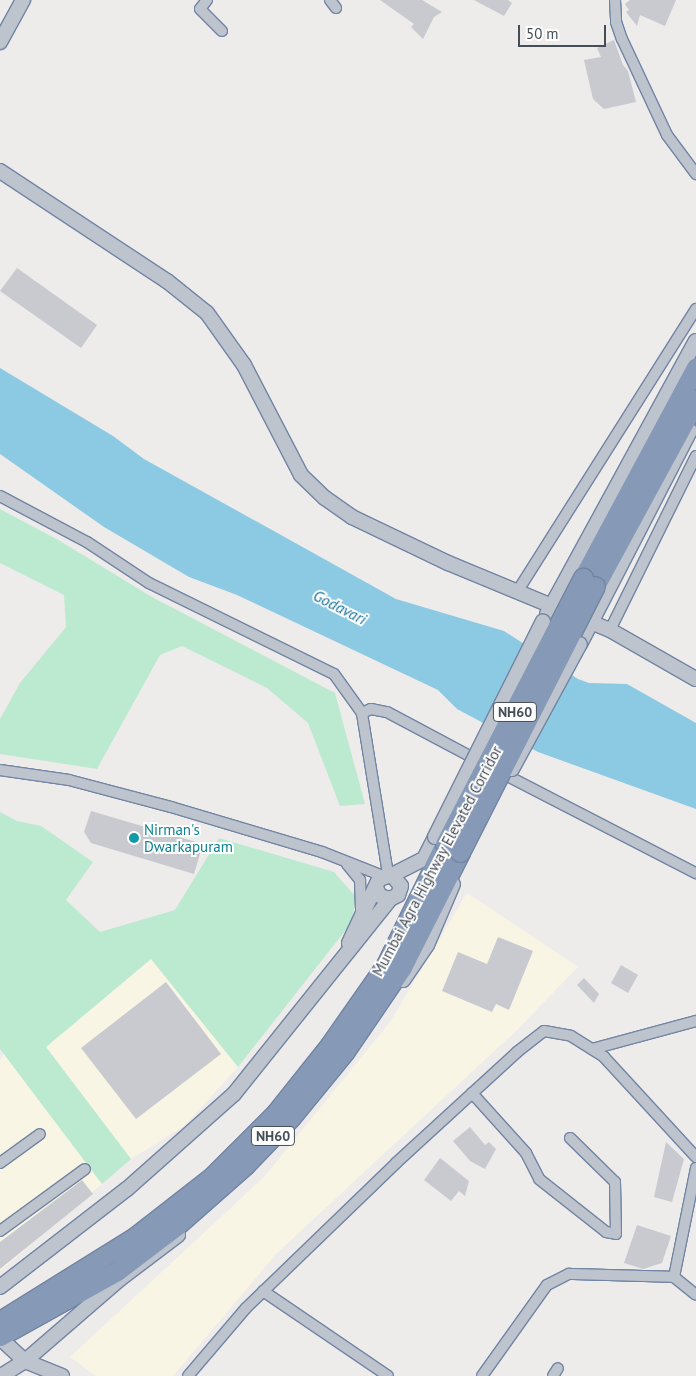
<!DOCTYPE html>
<html>
<head>
<meta charset="utf-8">
<style>
	body { margin:0 }
	#map { position:relative; width:696px; height:1376px; overflow:hidden; background:#eeebeb; font-family:"PT Sans",sans-serif }
	div>[style] { position:absolute }
	.commercial>* { inset:0; background:#f9f5e4 }
	.green>* { inset:0; background:#bcead1 }
	.water>* { inset:0; background:#8ccae3 }
	.building>* { inset:0; background:#c8cad0 }
	.roads { filter:drop-shadow(1px 0 #7285a3) drop-shadow(-1px 0 #7285a3) drop-shadow(0 1px #7285a3) drop-shadow(0 -1px #7285a3) }
	.minor>* { height:10px; margin:-5px; padding:0 5px; transform-origin:5px; border-radius:5px; background:#bdc4cd }
	.tertiary>* { height:14px; margin:-7px; padding:0 7px; transform-origin:7px; border-radius:7px; background:#bdc4cd }
	.motorway>* { height:19px; margin:-9.5px; padding:0 9.5px; transform-origin:9.5px; border-radius:9.5px; background:#869ab7 }
	.bridges { filter:drop-shadow(1px 0 #7285a3) drop-shadow(-1px 0 #7285a3) drop-shadow(0 1px #7285a3) drop-shadow(0 -1px #7285a3) }
	.tertiary-bridge>* { height:14px; margin:-7px; padding:0 7px; transform-origin:7px; border-radius:7px; background:#bdc4cd }
	.motorway-bridge>* { height:19px; margin:-9.5px; padding:0 9.5px; transform-origin:9.5px; border-radius:9.5px; background:#869ab7 }
	.dots>* { width:14px; height:14px; translate:-50% -50%; box-sizing:border-box; border:2px solid #fff; border-radius:50% }
	span { translate:-50% -50%; white-space:nowrap; text-align:center; line-height:1.15; -webkit-text-stroke:4px #fff; paint-order:stroke }
	.shield-label span { padding:1px 4px; background:#fff; border:1px solid; border-radius:4px; -webkit-text-stroke-width:0 }
	.shield-label { font-size:14px; color:#454d57; font-weight:700 }
	.culture-label { font-size:15px; color:#0d838f }
	.left { translate:0 -50%; text-align:left }
	.street-label { font-size:15px; color:#454d57 }
	.water-label { font-size:16px; color:#177398; font-style:italic }
	.scale { position:absolute; left:518px; top:25px; width:88px; height:22px; box-sizing:border-box; border:2px solid #454d57; border-top:0; padding-left:6px; font-size:15px; line-height:18px; white-space:nowrap; color:#454d57; -webkit-text-stroke:4px #fff; paint-order:stroke }
</style>
</head>
<body>
<div id="map">
	<div class="commercial">
		<i style="clip-path:polygon(467px 893px,578px 967px,516px 1031px,277px 1253px,173px 1376px,96px 1376px,70px 1357px,264px 1177px,390px 1022px)"></i>
		<i style="clip-path:polygon(151px 959px,238px 1067px,184px 1126px,131px 1159px,46px 1047px)"></i>
		<i style="clip-path:polygon(4px 1054px,102px 1184px,0 1271px,0 1060px)"></i>
	</div>
	<div class="green">
		<i style="clip-path:polygon(0 509px,60px 541px,152px 597px,335px 693px,365px 804px,340px 806px,308px 723px,267px 688px,182px 646px,160px 655px,97px 769px,0 754px,0 719px,20px 683px,66px 627px,64px 595px,0 563px)"></i>
		<i style="clip-path:polygon(0 812px,17px 821px,41px 826px,93px 862px,66px 900px,100px 932px,175px 910px,219px 838px,334px 872px,356px 897px,352px 922px,238px 1067px,151px 959px,46px 1047px,131px 1159px,102px 1184px,0 1049px)"></i>
	</div>
	<div class="water">
		<i style="clip-path:polygon(0 368px,113px 436px,144px 459px,396px 599px,504px 631px,578px 679px,589px 683px,627px 684px,696px 723px,696px 809px,538px 752px,457px 709px,438px 690px,237px 595px,189px 577px,104px 527px,0 454px)"></i>
	</div>
	<div class="building">
		<i style="clip-path:polygon(380px 0,422px 0,442px 12px,434px 17px,423px 39px,411px 27px,414px 24px)"></i>
		<i style="clip-path:polygon(474px 0,508px 0,512px 3px,504px 16px)"></i>
		<i style="clip-path:polygon(630px 0,676px 0,665px 26px,640px 15px,637px 26px,626px 12px,629px 10px,625px 4px)"></i>
		<i style="clip-path:polygon(614px 40px,623px 65px,628px 71px,636px 102px,604px 109px,593px 99px,584px 60px,601px 57px,597px 48px)"></i>
		<i style="clip-path:polygon(17px 268px,97px 325px,81px 348px,0 291px)"></i>
		<i style="clip-path:polygon(91px 811px,203px 844px,194px 874px,91px 843px,84px 832px)"></i>
		<i style="clip-path:polygon(498px 937px,533px 951px,509px 1010px,496px 1004px,492px 1012px,442px 991px,458px 952px,487px 964px)"></i>
		<i style="clip-path:polygon(621px 965px,638px 975px,628px 993px,611px 983px)"></i>
		<i style="clip-path:polygon(584px 978px,599px 994px,594px 1003px,577px 985px)"></i>
		<i style="clip-path:polygon(166px 982px,221px 1054px,136px 1119px,81px 1048px)"></i>
		<i style="clip-path:polygon(470px 1127px,485px 1145px,489px 1142px,496px 1149px,485px 1169px,470px 1161px,453px 1141px)"></i>
		<i style="clip-path:polygon(666px 1142px,684px 1159px,672px 1202px,654px 1197px)"></i>
		<i style="clip-path:polygon(440px 1158px,469px 1181px,465px 1196px,459px 1191px,451px 1201px,424px 1180px)"></i>
		<i style="clip-path:polygon(82px 1180px,93px 1194px,0 1269px,0 1242px)"></i>
		<i style="clip-path:polygon(637px 1225px,671px 1236px,662px 1263px,643px 1269px,624px 1263px)"></i>
	</div>
	<div class="roads">
		<div class="minor">
			<i style="left:207px;top:0;width:11px;rotate:128deg"></i>
			<i style="left:200px;top:9px;width:31px;rotate:45deg"></i>
			<i style="left:330px;top:0;width:10px;rotate:53deg"></i>
			<i style="left:615px;top:0;width:22px;rotate:87deg"></i>
			<i style="left:616px;top:22px;width:18px;rotate:71deg"></i>
			<i style="left:622px;top:39px;width:106px;rotate:64.9deg"></i>
			<i style="left:667px;top:135px;width:49px;rotate:53.4deg"></i>
			<i style="left:0;top:496px;width:98px;rotate:27.9deg"></i>
			<i style="left:87px;top:542px;width:74px;rotate:33.5deg"></i>
			<i style="left:149px;top:583px;width:206px;rotate:26.2deg"></i>
			<i style="left:334px;top:674px;width:48px;rotate:54.3deg"></i>
			<i style="left:517px;top:592px;width:335px;rotate:-57.7deg"></i>
			<i style="left:610px;top:630px;width:194px;rotate:-63.7deg"></i>
			<i style="left:0;top:770px;width:70px;rotate:8.2deg"></i>
			<i style="left:69px;top:780px;width:106px;rotate:14.8deg"></i>
			<i style="left:171px;top:807px;width:158px;rotate:16.6deg"></i>
			<i style="left:322px;top:852px;width:66px;rotate:21.5deg"></i>
			<i style="left:498px;top:771px;width:223px;rotate:27.3deg"></i>
			<i style="left:347px;top:864px;width:21px;rotate:51deg"></i>
			<i style="left:360px;top:880px;width:32px;rotate:88deg"></i>
			<i style="left:388px;top:874px;width:163px;rotate:-99.2deg"></i>
			<i style="left:362px;top:713px;width:10px;rotate:-24deg"></i>
			<i style="left:371px;top:709px;width:16px;rotate:11deg"></i>
			<i style="left:387px;top:712px;width:104px;rotate:28deg"></i>
			<i style="left:592px;top:1049px;width:108px;rotate:-15.1deg"></i>
			<i style="left:472px;top:1093px;width:81px;rotate:48deg"></i>
			<i style="left:526px;top:1153px;width:29px;rotate:63deg"></i>
			<i style="left:539px;top:1179px;width:85px;rotate:38.3deg"></i>
			<i style="left:606px;top:1232px;width:10px;rotate:11deg"></i>
			<i style="left:616px;top:1234px;width:52px;rotate:-91.1deg"></i>
			<i style="left:615px;top:1182px;width:63px;rotate:-135.6deg"></i>
			<i style="left:0;top:1163px;width:49px;rotate:-35.9deg"></i>
			<i style="left:696px;top:1168px;width:111px;rotate:101.4deg"></i>
			<i style="left:674px;top:1277px;width:28px;rotate:39deg"></i>
			<i style="left:0;top:1231px;width:105px;rotate:-36.1deg"></i>
			<i style="left:263px;top:1291px;width:151px;rotate:34.2deg"></i>
			<i style="left:188px;top:1376px;width:89px;rotate:-49.5deg"></i>
			<i style="left:246px;top:1308px;width:209px;rotate:-44deg"></i>
			<i style="left:396px;top:1163px;width:164px;rotate:-42.5deg"></i>
			<i style="left:517px;top:1052px;width:34px;rotate:-38deg"></i>
			<i style="left:544px;top:1031px;width:27px;rotate:10deg"></i>
			<i style="left:571px;top:1036px;width:39px;rotate:32deg"></i>
			<i style="left:604px;top:1057px;width:136px;rotate:47.4deg"></i>
			<i style="left:482px;top:1376px;width:112px;rotate:-54.5deg"></i>
			<i style="left:547px;top:1285px;width:25px;rotate:-27deg"></i>
			<i style="left:569px;top:1274px;width:105px;rotate:1.6deg"></i>
			<i style="left:553px;top:1376px;width:9px;rotate:-58deg"></i>
		</div>
		<div class="tertiary">
			<i style="left:0;top:42px;width:48px;rotate:-61.3deg"></i>
			<i style="left:0;top:171px;width:200px;rotate:33.4deg"></i>
			<i style="left:167px;top:281px;width:51px;rotate:38.7deg"></i>
			<i style="left:207px;top:313px;width:64px;rotate:54.6deg"></i>
			<i style="left:244px;top:365px;width:124px;rotate:62.6deg"></i>
			<i style="left:301px;top:475px;width:33px;rotate:44deg"></i>
			<i style="left:325px;top:498px;width:33px;rotate:35deg"></i>
			<i style="left:352px;top:517px;width:106px;rotate:25.6deg"></i>
			<i style="left:448px;top:563px;width:175px;rotate:22.5deg"></i>
			<i style="left:610px;top:630px;width:99px;rotate:29.7deg"></i>
			<i style="left:547px;top:614px;width:311px;rotate:-61.4deg"></i>
			<i style="left:580px;top:644px;width:240px;rotate:-62.7deg"></i>
			<i style="left:392px;top:875px;width:36px;rotate:-27deg"></i>
			<i style="left:424px;top:859px;width:25px;rotate:-63deg"></i>
			<i style="left:349px;top:943px;width:71px;rotate:-64.9deg"></i>
			<i style="left:379px;top:879px;width:14px;rotate:-17deg"></i>
			<i style="left:392px;top:875px;width:14px;rotate:51deg"></i>
			<i style="left:401px;top:886px;width:9px;rotate:108deg"></i>
			<i style="left:398px;top:895px;width:9px;rotate:153deg"></i>
			<i style="left:390px;top:899px;width:10px;rotate:-163deg"></i>
			<i style="left:380px;top:896px;width:9px;rotate:-117deg"></i>
			<i style="left:403px;top:980px;width:42px;rotate:-55.6deg"></i>
			<i style="left:427px;top:945px;width:66px;rotate:-66.9deg"></i>
			<i style="left:0;top:1287px;width:160px;rotate:-37.7deg"></i>
			<i style="left:127px;top:1189px;width:143px;rotate:-41.6deg"></i>
			<i style="left:234px;top:1094px;width:250px;rotate:-51.3deg"></i>
			<i style="left:0;top:1338px;width:34px;rotate:43deg"></i>
			<i style="left:25px;top:1361px;width:40px;rotate:22deg"></i>
			<i style="left:1px;top:1376px;width:28px;rotate:-32deg"></i>
			<i style="left:25px;top:1361px;width:125px;rotate:-40.8deg"></i>
			<i style="left:120px;top:1279px;width:73px;rotate:-37.2deg"></i>
		</div>
		<div class="motorway">
			<i style="left:583px;top:578px;width:239px;rotate:-61.8deg"></i>
			<i style="left:595px;top:586px;width:212px;rotate:-61.5deg"></i>
			<i style="left:0;top:1321px;width:159px;rotate:-31.9deg"></i>
			<i style="left:135px;top:1237px;width:98px;rotate:-37.9deg"></i>
			<i style="left:212px;top:1177px;width:91px;rotate:-45deg"></i>
			<i style="left:276px;top:1113px;width:87px;rotate:-51.5deg"></i>
			<i style="left:330px;top:1045px;width:98px;rotate:-55deg"></i>
			<i style="left:386px;top:965px;width:135px;rotate:-64deg"></i>
			<i style="left:0;top:1336px;width:134px;rotate:-29.1deg"></i>
			<i style="left:117px;top:1271px;width:74px;rotate:-37.3deg"></i>
			<i style="left:176px;top:1226px;width:92px;rotate:-41.5deg"></i>
			<i style="left:245px;top:1165px;width:66px;rotate:-46.2deg"></i>
			<i style="left:291px;top:1117px;width:85px;rotate:-50.7deg"></i>
			<i style="left:345px;top:1051px;width:102px;rotate:-55.8deg"></i>
			<i style="left:402px;top:967px;width:129px;rotate:-63.2deg"></i>
		</div>
	</div>
	<div class="bridges">
		<div class="tertiary-bridge">
			<i style="left:512px;top:769px;width:142px;rotate:-61.5deg"></i>
			<i style="left:435px;top:837px;width:241px;rotate:-63.4deg"></i>
		</div>
		<div class="motorway-bridge">
			<i style="left:445px;top:844px;width:300px;rotate:-62.6deg"></i>
			<i style="left:460px;top:852px;width:298px;rotate:-63.1deg"></i>
		</div>
	</div>
	<div class="dots">
		<i style="left:134px;top:838px;background:#0f9aa8"></i>
	</div>
	<div class="shield-label">
		<span style="left:515px;top:712px">NH60</span>
		<span style="left:273px;top:1136px">NH60</span>
	</div>
	<div class="culture-label">
		<span class="left" style="left:144px;top:838px">Nirman's<br>Dwarkapuram</span>
	</div>
	<div class="street-label">
		<span style="left:437px;top:861px;rotate:-62deg">Mumbai Agra Highway Elevated Corridor</span>
	</div>
	<div class="water-label">
		<span style="left:340px;top:607px;rotate:27deg">Godavari</span>
	</div>
	<div class="scale">50 m</div>
</div>
</body>
</html>
